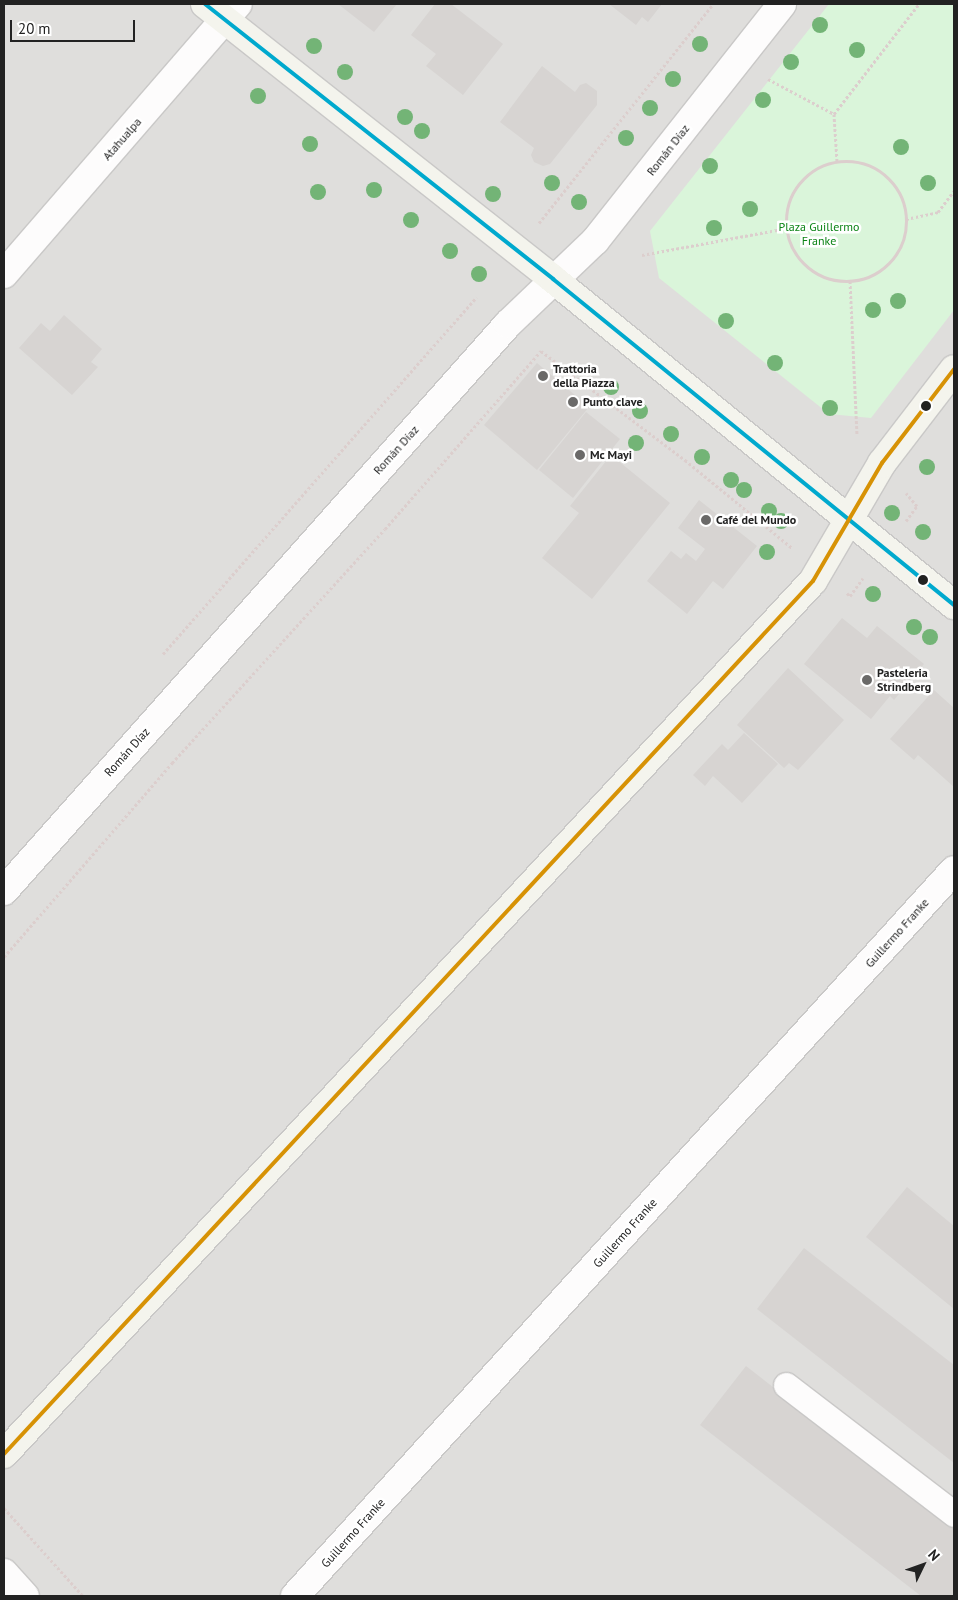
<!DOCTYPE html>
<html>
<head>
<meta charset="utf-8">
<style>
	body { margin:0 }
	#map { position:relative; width:958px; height:1600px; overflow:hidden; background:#f0eeeb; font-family:"PT Sans",sans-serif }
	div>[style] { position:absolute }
	.residential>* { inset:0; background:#dfdedc }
	.park>* { inset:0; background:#daf5da }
	.building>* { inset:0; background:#d7d4d2 }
	.path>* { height:3px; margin-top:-1.5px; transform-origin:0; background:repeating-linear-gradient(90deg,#dccecd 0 2.5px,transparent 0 5px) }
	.path>.ring { margin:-1.5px; padding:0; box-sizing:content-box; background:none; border:3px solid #dccecd; border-radius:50% }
	.roads { filter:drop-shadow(1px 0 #c9c8c7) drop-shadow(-1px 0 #c9c8c7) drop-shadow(0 1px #c9c8c7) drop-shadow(0 -1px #c9c8c7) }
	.lane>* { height:25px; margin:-12.5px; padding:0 12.5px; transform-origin:12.5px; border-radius:12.5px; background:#fdfcfc }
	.street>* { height:28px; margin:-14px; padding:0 14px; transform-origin:14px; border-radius:14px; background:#fdfcfc }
	.secondary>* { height:28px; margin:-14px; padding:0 14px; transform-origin:14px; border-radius:14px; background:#f4f4ed }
	.bus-1>* { height:4px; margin:-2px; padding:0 2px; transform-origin:2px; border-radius:2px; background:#00a9ce }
	.bus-2>* { height:4px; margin:-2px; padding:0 2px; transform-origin:2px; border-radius:2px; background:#d79205 }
	.trees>* { width:16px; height:16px; margin:-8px; border-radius:50%; background:#73b476 }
	.dots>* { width:14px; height:14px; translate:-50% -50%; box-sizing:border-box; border:2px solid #fff; border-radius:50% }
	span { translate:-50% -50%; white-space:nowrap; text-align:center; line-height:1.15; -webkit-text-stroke:5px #fff; paint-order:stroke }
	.street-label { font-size:12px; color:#222 }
	.park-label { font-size:12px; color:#0c8416 }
	.poi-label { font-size:12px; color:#222; font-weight:700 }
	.left { translate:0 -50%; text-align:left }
	.frame { position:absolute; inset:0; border:5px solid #222; pointer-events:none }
	.north { position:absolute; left:898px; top:1540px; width:50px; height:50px; -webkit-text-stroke:4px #fff; paint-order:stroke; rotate:48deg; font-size:14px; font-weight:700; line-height:20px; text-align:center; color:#222 }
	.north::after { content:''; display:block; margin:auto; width:18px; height:22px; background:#222; clip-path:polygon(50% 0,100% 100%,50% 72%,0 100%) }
	.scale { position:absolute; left:10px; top:20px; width:125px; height:22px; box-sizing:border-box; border:2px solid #222; border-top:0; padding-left:6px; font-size:15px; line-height:18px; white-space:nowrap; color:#222; -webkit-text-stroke:4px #fff; paint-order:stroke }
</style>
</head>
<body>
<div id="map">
	<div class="residential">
		<i style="clip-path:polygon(4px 4px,954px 4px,954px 1596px,4px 1596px)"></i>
	</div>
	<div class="park">
		<i style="clip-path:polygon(829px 4px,954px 4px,954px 310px,871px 418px,829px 414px,659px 278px,650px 231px)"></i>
	</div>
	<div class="building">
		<i style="clip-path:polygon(338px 4px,397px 4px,374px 32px)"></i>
		<i style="clip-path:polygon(435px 4px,451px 4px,503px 44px,463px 95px,426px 66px,436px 54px,411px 35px)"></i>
		<i style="clip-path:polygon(609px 4px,662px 4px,648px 22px,642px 17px,636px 25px)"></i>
		<i style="clip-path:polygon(542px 66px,575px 92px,580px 85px,586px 83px,597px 91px,597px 105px,550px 164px,543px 166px,534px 162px,531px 155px,534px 148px,500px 122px)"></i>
		<i style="clip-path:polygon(64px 315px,102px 349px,91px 362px,98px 367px,72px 395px,19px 348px,41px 323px,50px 331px)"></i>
		<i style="clip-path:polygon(537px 363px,589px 407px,537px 470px,484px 425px)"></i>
		<i style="clip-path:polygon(586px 412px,620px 439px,573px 498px,539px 470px)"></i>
		<i style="clip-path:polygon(611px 455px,670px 503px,592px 599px,542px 558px,579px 513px,570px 506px)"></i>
		<i style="clip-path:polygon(699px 500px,757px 546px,723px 589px,713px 581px,687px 614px,647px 581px,671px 551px,681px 559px,686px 553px,696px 561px,705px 549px,678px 528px)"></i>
		<i style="clip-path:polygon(842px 618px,867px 638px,877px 626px,924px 664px,894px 700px,890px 696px,871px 719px,804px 664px)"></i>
		<i style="clip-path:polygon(788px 668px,844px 720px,798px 770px,789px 763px,784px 768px,737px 725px)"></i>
		<i style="clip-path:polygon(934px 690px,954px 708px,954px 787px,918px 755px,914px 760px,890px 739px)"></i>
		<i style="clip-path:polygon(744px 733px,778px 764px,742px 803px,713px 776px,705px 786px,693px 775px,722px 744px,728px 750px)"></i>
		<i style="clip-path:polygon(907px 1187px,954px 1226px,954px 1309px,866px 1237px)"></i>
		<i style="clip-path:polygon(804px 1248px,954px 1365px,954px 1463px,757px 1309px)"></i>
		<i style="clip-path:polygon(746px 1366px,954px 1528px,954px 1596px,921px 1596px,700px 1425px)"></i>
	</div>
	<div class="path">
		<i style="left:768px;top:79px;width:75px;rotate:27.9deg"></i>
		<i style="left:837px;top:161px;width:47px;rotate:-93.7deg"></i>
		<i style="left:834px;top:114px;width:139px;rotate:-52.3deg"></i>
		<i class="ring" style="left:786px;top:161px;width:117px;height:117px"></i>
		<i style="left:906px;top:219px;width:33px;rotate:-12deg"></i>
		<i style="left:938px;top:212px;width:26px;rotate:-53deg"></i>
		<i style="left:539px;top:223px;width:280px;rotate:-51.5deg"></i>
		<i style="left:642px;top:255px;width:148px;rotate:-10.5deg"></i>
		<i style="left:850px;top:281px;width:154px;rotate:87.4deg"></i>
		<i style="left:906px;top:521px;width:19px;rotate:-54deg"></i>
		<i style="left:917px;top:506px;width:17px;rotate:-130deg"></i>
		<i style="left:847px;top:593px;width:4px;rotate:45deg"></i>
		<i style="left:850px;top:596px;width:22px;rotate:-54deg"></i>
		<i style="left:163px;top:654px;width:475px;rotate:-48.7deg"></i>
		<i style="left:4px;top:957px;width:257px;rotate:-49.1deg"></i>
		<i style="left:172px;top:763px;width:316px;rotate:-47.7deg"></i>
		<i style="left:385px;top:529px;width:237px;rotate:-48.8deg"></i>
		<i style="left:541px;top:351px;width:181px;rotate:37.1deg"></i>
		<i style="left:685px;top:460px;width:139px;rotate:39.4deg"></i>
		<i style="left:4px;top:1508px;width:118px;rotate:48.1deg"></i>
	</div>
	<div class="roads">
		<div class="lane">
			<i style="left:786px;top:1385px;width:212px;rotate:37.5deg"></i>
		</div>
		<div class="street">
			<i style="left:4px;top:274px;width:357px;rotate:-49.1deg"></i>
			<i style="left:4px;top:891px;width:759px;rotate:-48.37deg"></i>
			<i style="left:508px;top:324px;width:120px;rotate:-43.7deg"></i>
			<i style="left:595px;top:241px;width:302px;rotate:-51.7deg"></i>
			<i style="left:4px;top:1573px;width:31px;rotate:48deg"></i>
			<i style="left:295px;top:1596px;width:980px;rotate:-47.77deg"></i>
		</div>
		<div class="secondary">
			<i style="left:205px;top:4px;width:444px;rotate:38.3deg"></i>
			<i style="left:553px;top:279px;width:517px;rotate:39.11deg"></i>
			<i style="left:4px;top:1454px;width:1190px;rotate:-47.18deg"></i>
			<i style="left:813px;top:581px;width:137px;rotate:-59.7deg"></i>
			<i style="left:882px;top:463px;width:118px;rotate:-52.5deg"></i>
		</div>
	</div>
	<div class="bus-1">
		<i style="left:205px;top:4px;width:444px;rotate:38.3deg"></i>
		<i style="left:553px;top:279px;width:517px;rotate:39.11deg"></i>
	</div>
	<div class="bus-2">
		<i style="left:4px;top:1454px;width:1190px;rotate:-47.18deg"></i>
		<i style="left:813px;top:581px;width:137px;rotate:-59.7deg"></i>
		<i style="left:882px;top:463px;width:118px;rotate:-52.5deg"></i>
	</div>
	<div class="trees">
		<i style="left:820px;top:25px"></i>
		<i style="left:700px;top:44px"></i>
		<i style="left:314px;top:46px"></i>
		<i style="left:857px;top:50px"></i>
		<i style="left:791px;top:62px"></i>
		<i style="left:345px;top:72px"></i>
		<i style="left:673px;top:79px"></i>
		<i style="left:258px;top:96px"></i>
		<i style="left:763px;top:100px"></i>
		<i style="left:650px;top:108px"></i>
		<i style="left:405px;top:117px"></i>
		<i style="left:422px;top:131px"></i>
		<i style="left:626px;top:138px"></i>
		<i style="left:310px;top:144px"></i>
		<i style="left:901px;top:147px"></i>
		<i style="left:710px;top:166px"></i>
		<i style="left:552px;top:183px"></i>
		<i style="left:928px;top:183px"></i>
		<i style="left:374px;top:190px"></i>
		<i style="left:318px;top:192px"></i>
		<i style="left:493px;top:194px"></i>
		<i style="left:579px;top:202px"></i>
		<i style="left:750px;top:209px"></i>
		<i style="left:411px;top:220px"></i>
		<i style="left:714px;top:228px"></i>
		<i style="left:450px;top:251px"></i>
		<i style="left:479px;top:274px"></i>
		<i style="left:898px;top:301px"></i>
		<i style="left:873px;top:310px"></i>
		<i style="left:726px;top:321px"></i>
		<i style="left:775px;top:363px"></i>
		<i style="left:611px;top:387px"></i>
		<i style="left:830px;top:408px"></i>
		<i style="left:640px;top:411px"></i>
		<i style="left:671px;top:434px"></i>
		<i style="left:636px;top:443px"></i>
		<i style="left:702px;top:457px"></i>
		<i style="left:927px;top:467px"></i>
		<i style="left:731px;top:480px"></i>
		<i style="left:744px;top:490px"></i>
		<i style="left:769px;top:511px"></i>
		<i style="left:892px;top:513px"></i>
		<i style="left:781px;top:521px"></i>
		<i style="left:923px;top:532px"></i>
		<i style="left:767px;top:552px"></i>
		<i style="left:873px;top:594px"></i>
		<i style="left:914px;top:627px"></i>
		<i style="left:930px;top:637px"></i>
	</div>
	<div class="dots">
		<i style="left:543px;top:376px;background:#6a6968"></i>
		<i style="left:573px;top:402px;background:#6a6968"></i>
		<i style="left:926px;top:406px;background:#222"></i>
		<i style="left:580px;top:455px;background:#6a6968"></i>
		<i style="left:706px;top:520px;background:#6a6968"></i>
		<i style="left:923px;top:580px;background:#222"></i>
		<i style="left:867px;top:680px;background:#6a6968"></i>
	</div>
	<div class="street-label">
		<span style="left:122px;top:139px;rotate:-49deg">Atahualpa</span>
		<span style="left:668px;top:150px;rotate:-52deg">Román Díaz</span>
		<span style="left:396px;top:450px;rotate:-48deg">Román Díaz</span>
		<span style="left:127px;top:752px;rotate:-48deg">Román Díaz</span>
		<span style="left:897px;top:933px;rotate:-48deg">Guillermo Franke</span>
		<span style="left:625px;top:1233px;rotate:-48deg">Guillermo Franke</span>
		<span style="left:353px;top:1533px;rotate:-48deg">Guillermo Franke</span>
	</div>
	<div class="park-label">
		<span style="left:819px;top:234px">Plaza Guillermo<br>Franke</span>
	</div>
	<div class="poi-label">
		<span class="left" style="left:553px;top:376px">Trattoria<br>della Piazza</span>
		<span class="left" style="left:583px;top:402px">Punto clave</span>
		<span class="left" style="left:590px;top:455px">Mc Mayi</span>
		<span class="left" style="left:716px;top:520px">Café del Mundo</span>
		<span class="left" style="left:877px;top:680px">Pasteleria<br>Strindberg</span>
	</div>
	<div class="frame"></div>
	<div class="north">N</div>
	<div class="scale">20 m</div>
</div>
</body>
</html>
